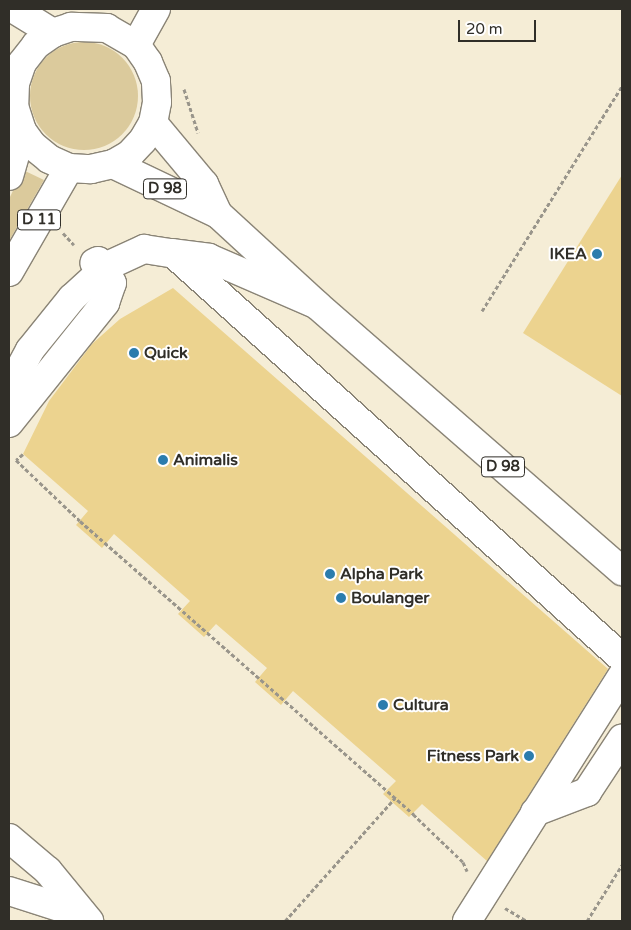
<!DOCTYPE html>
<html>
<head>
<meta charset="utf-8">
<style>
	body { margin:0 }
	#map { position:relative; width:631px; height:930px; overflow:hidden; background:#fef8e9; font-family:"Varela Round",sans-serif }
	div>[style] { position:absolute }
	.built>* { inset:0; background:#f5edd6 }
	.green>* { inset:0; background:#dbca9c }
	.round { border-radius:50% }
	.building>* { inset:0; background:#ecd38f }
	.path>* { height:3px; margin-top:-1.5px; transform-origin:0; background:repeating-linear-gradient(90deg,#99958b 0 4px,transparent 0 6.5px) }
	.roads { filter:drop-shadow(1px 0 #8a8476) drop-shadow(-1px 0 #8a8476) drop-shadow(0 1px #8a8476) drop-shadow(0 -1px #8a8476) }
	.minor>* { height:28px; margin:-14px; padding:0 14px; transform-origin:14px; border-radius:14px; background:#fff }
	.major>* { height:28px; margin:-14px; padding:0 14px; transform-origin:14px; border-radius:14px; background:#fff }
	.dots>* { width:14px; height:14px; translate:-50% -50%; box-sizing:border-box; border:2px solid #fff; border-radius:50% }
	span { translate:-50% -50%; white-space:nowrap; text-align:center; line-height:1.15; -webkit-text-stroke:4px #fff; paint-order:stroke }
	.shield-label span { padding:1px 4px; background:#fff; border:1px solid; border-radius:4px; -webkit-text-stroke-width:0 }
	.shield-label { font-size:15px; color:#302e28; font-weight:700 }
	.poi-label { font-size:16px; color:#302e28; font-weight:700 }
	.right { translate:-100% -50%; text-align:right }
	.left { translate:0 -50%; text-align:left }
	.frame { position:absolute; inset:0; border:10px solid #302e28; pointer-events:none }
	.scale { position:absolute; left:458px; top:20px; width:78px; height:22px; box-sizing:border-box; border:2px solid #302e28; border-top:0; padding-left:6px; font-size:15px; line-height:18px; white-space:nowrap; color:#302e28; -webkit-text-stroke:4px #fff; paint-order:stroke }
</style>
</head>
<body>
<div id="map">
	<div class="built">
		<i style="clip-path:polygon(9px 9px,622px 9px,622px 921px,9px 921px)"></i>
	</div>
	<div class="green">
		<i class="round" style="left:30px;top:42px;width:108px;height:108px"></i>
		<i style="clip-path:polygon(23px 170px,44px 180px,9px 241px,9px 199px)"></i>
	</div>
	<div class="building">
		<i style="clip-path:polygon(622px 175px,622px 396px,523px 333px)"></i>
		<i style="clip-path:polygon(173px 288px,608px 669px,487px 861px,422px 804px,409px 817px,383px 794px,396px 781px,293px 691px,281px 705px,255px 682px,267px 668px,216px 624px,204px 637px,178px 614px,190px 601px,114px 534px,102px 548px,76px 525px,88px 511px,23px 454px,49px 401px,92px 344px,120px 319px)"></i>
	</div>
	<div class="path">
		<i style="left:184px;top:89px;width:46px;rotate:72.3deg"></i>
		<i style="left:63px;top:233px;width:16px;rotate:47deg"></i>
		<i style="left:482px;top:311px;width:265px;rotate:-58.1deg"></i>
		<i style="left:23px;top:454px;width:9px;rotate:139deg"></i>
		<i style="left:16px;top:460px;width:88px;rotate:43.6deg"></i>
		<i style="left:80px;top:521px;width:444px;rotate:41.3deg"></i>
		<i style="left:413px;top:814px;width:69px;rotate:43.8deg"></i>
		<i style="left:463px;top:862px;width:10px;rotate:66deg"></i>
		<i style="left:505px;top:908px;width:26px;rotate:31deg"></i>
		<i style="left:285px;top:921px;width:165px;rotate:-48.2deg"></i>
		<i style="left:587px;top:921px;width:66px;rotate:-58deg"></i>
	</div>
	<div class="roads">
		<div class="minor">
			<i style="left:14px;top:9px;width:46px;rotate:31.6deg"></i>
			<i style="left:171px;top:253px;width:38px;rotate:7deg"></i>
			<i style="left:209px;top:258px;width:113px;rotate:23.4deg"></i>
			<i style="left:9px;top:389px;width:44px;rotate:-61.7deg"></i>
			<i style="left:30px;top:350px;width:67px;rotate:-51.1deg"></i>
			<i style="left:72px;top:298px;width:47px;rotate:-42.4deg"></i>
			<i style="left:107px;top:266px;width:41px;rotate:-24.7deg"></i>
			<i style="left:144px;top:249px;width:30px;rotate:9deg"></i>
			<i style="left:174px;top:254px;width:603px;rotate:42.04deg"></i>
			<i style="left:9px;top:423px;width:154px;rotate:-51.3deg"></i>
			<i style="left:105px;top:303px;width:21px;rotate:-71deg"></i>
			<i style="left:112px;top:283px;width:17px;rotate:-118deg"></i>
			<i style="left:104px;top:268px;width:9px;rotate:-131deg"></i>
			<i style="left:98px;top:261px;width:4px;rotate:153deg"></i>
			<i style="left:535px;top:812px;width:56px;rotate:-21deg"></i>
			<i style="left:587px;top:792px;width:64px;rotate:-56.6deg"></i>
			<i style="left:9px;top:838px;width:51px;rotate:40.2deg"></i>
			<i style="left:48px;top:871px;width:65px;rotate:50.6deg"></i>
			<i style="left:9px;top:891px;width:76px;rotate:17.7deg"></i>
			<i style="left:467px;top:921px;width:290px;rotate:-57.7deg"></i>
		</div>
		<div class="major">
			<i style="left:136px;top:45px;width:41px;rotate:-60.9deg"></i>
			<i style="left:153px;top:123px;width:80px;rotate:50.1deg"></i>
			<i style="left:204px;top:184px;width:33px;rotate:65deg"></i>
			<i style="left:113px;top:164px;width:20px;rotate:-30deg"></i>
			<i style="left:130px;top:154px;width:19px;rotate:-47deg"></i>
			<i style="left:143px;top:140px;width:20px;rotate:-60deg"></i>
			<i style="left:153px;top:123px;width:21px;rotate:-79deg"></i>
			<i style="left:157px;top:102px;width:21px;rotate:-93deg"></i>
			<i style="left:156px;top:81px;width:21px;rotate:-113deg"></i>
			<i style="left:148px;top:62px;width:21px;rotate:-125deg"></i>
			<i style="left:136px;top:45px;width:34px;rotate:-150deg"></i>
			<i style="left:107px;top:28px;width:36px;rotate:-178deg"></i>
			<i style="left:71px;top:27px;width:19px;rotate:162deg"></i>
			<i style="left:53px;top:33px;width:21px;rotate:145deg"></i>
			<i style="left:36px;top:45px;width:23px;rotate:128deg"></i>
			<i style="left:22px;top:63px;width:21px;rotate:109deg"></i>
			<i style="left:15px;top:83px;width:23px;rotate:92deg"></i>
			<i style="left:14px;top:106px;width:26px;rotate:72deg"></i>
			<i style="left:22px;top:131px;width:17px;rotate:54deg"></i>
			<i style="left:32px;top:145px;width:22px;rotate:39deg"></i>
			<i style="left:49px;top:159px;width:22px;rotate:24deg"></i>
			<i style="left:69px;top:168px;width:22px;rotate:3deg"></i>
			<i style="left:91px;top:169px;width:23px;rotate:-13deg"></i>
			<i style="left:113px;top:164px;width:116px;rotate:25.5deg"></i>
			<i style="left:218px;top:214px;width:134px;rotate:42.6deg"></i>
			<i style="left:317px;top:305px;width:405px;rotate:41.1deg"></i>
			<i style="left:9px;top:176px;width:47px;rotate:-73.9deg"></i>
			<i style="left:9px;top:272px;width:120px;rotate:-60deg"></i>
		</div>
	</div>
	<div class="dots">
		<i style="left:597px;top:254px;background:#2b7cad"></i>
		<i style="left:134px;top:353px;background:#2b7cad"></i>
		<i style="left:163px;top:460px;background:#2b7cad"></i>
		<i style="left:330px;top:574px;background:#2b7cad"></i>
		<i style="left:341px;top:598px;background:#2b7cad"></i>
		<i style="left:383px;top:705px;background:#2b7cad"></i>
		<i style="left:529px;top:756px;background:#2b7cad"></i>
	</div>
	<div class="shield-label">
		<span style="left:165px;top:189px">D 98</span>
		<span style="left:39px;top:220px">D 11</span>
		<span style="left:503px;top:467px">D 98</span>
	</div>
	<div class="poi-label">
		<span class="right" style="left:587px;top:254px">IKEA</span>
		<span class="left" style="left:144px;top:353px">Quick</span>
		<span class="left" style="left:173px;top:460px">Animalis</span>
		<span class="left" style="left:340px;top:574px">Alpha Park</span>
		<span class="left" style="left:351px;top:598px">Boulanger</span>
		<span class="left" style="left:393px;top:705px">Cultura</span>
		<span class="right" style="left:519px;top:756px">Fitness Park</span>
	</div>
	<div class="frame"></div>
	<div class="scale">20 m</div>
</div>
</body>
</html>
